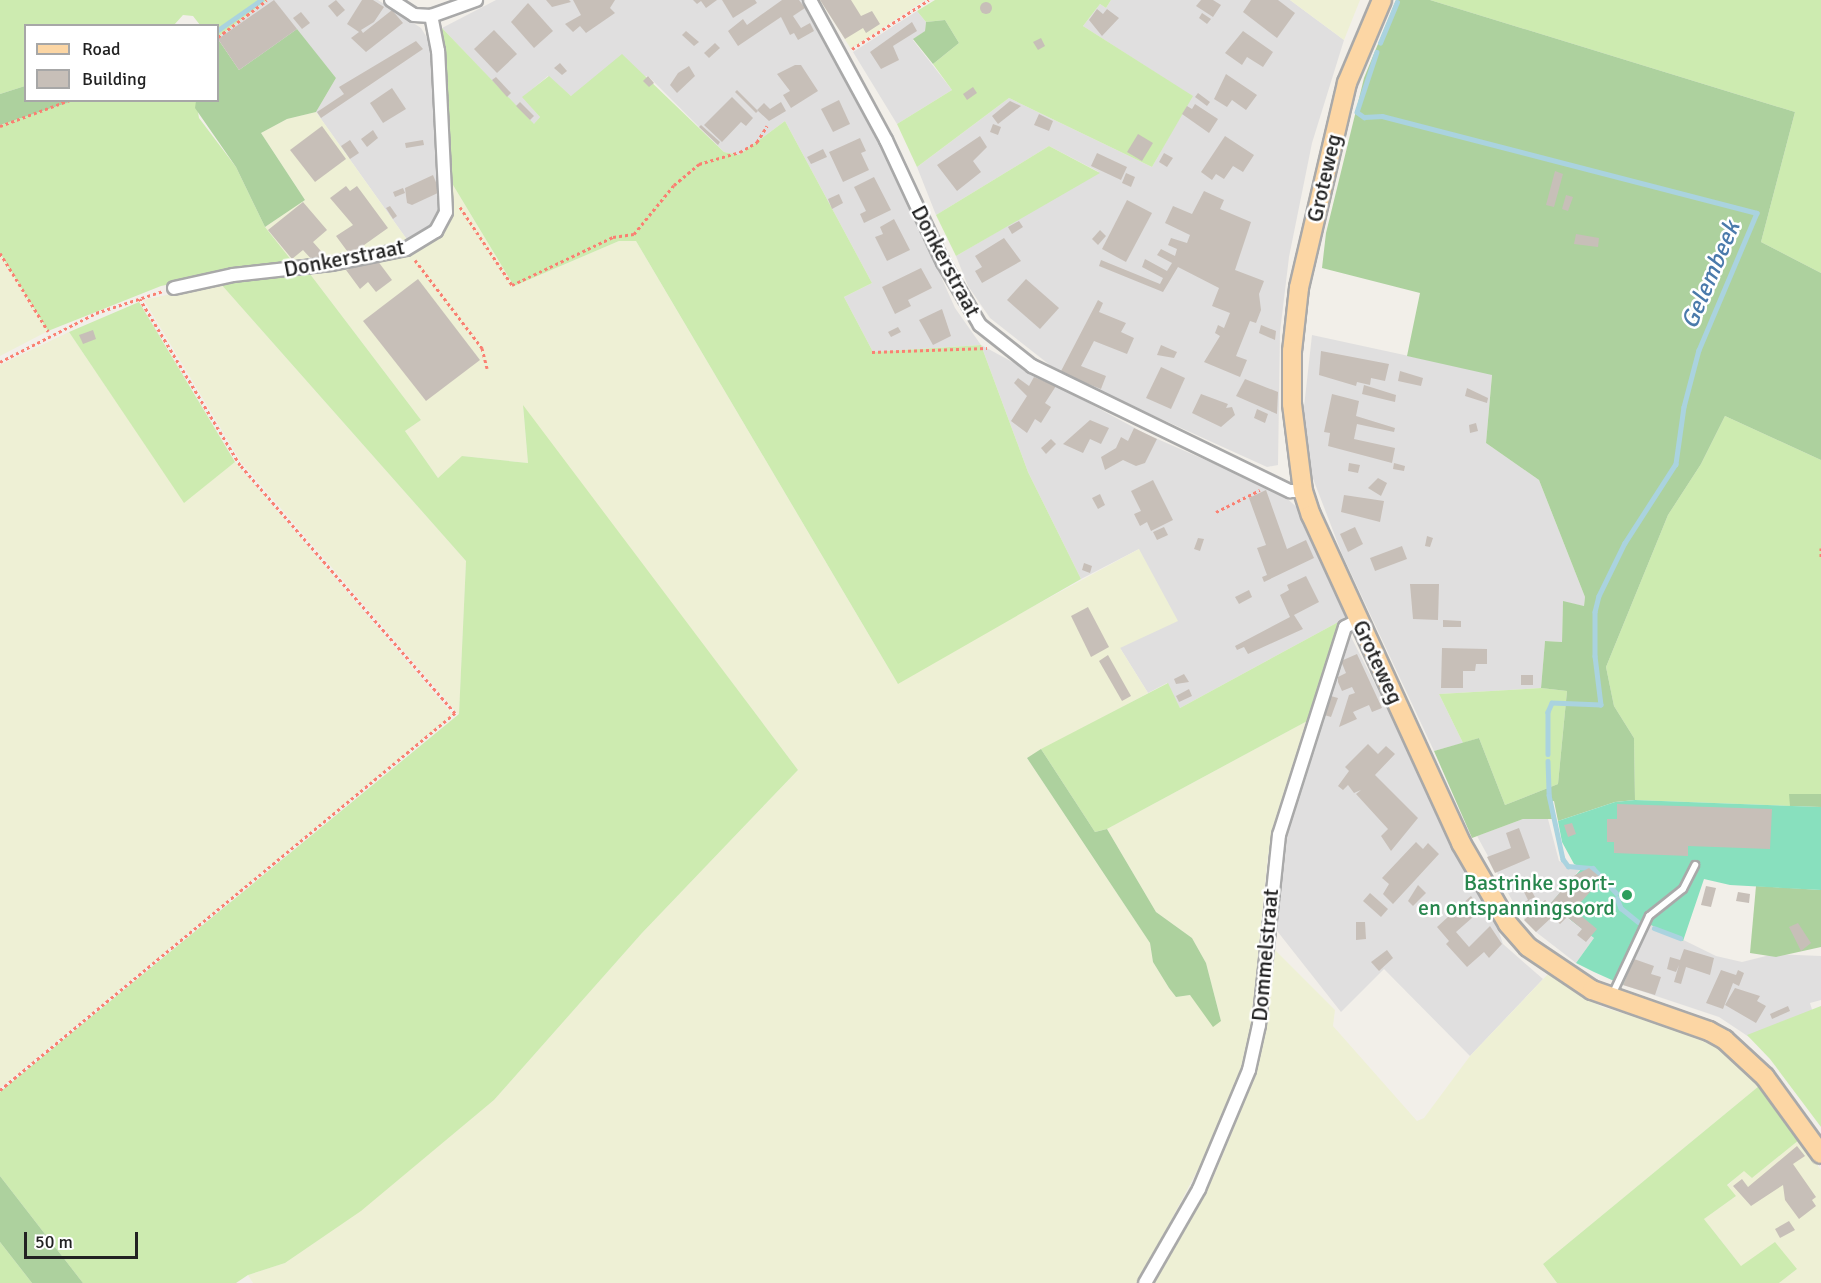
<!DOCTYPE html>
<html>
<head>
<meta charset="utf-8">
<style>
	body { margin:0 }
	#map { position:relative; width:1821px; height:1283px; overflow:hidden; background:#f2efe9; font-family:Signika,sans-serif }
	div>[style] { position:absolute }
	.residential>* { inset:0; background:#e0dfdf }
	.farmland>* { inset:0; background:#eef0d5 }
	.grass>* { inset:0; background:#cdebb0 }
	.forest>* { inset:0; background:#add19e }
	.pitch>* { inset:0; background:#88e0be }
	.stream>* { height:4.5px; margin:-2.25px; padding:0 2.25px; transform-origin:2.25px; border-radius:2.25px; background:#aad3df }
	.building>* { inset:0; background:#c7bfb8 }
	.round { border-radius:50% }
	.path>* { height:3px; margin-top:-1.5px; transform-origin:0; background:repeating-linear-gradient(90deg,#fa8072 0 3px,transparent 0 6px) }
	.roads { filter:drop-shadow(2px 0 #a9a9a9) drop-shadow(-2px 0 #a9a9a9) drop-shadow(0 2px #a9a9a9) drop-shadow(0 -2px #a9a9a9) }
	.service>* { height:6px; margin:-3px; padding:0 3px; transform-origin:3px; border-radius:3px; background:#fff }
	.minor>* { height:12px; margin:-6px; padding:0 6px; transform-origin:6px; border-radius:6px; background:#fff }
	.primary>* { height:18px; margin:-9px; padding:0 9px; transform-origin:9px; border-radius:9px; background:#fcd6a4 }
	.dots>* { width:16px; height:16px; translate:-50% -50%; box-sizing:border-box; border:3px solid #fff; border-radius:50% }
	span { translate:-50% -50%; white-space:nowrap; text-align:center; line-height:1.15; -webkit-text-stroke:5px #fff; paint-order:stroke }
	.street-label { font-size:22px; color:#222 }
	.leisure-label { font-size:22px; color:#27864d }
	.right { translate:-100% -50%; text-align:right }
	.water-label { font-size:24px; color:#4a7aab; font-style:italic }
	.legend { position:absolute; left:24px; top:24px; width:195px; height:78px; box-sizing:border-box; background:#fff; border:2px solid #a7a7a7; margin:0; padding:8px 10px; list-style:none; font-size:18px; color:#222 }
	.legend li { display:flex; align-items:center; gap:12px; height:30px }
	.legend b { width:30px; border:2px solid #a7a7a7 }
	.scale { position:absolute; left:24px; top:1232px; width:114px; height:27px; box-sizing:border-box; border:3px solid #222; border-top:0; padding-left:8px; font-size:18px; line-height:21px; white-space:nowrap; color:#222; -webkit-text-stroke:4px #fff; paint-order:stroke }
</style>
</head>
<body>
<div id="map">
	<div class="residential">
		<i style="clip-path:polygon(267px 0,378px 0,421px 28px,431px 44px,441px 199px,435px 224px,408px 241px,316px 112px,336px 78px,297px 30px,239px 70px,218px 37px)"></i>
		<i style="clip-path:polygon(496px 0,802px 0,884px 149px,955px 308px,981px 345px,1146px 434px,1281px 493px,1302px 512px,1347px 613px,1342px 620px,1180px 708px,1167px 683px,1148px 693px,1120px 648px,1139px 549px,1081px 579px,1028px 472px,981px 345px,873px 352px,844px 297px,872px 283px,785px 121px,739px 155px,724px 152px,648px 76px,571px 96px,548px 76px,523px 97px,540px 117px,534px 125px,442px 28px)"></i>
		<i style="clip-path:polygon(1111px 0,1290px 0,1344px 40px,1312px 143px,1289px 257px,1280px 332px,1278px 465px,1267px 467px,1060px 373px,990px 318px,968px 286px,956px 256px,1099px 172px,1049px 146px,936px 215px,917px 167px,1009px 98px,1152px 167px,1192px 96px,1083px 26px,1100px 4px,1106px 8px)"></i>
		<i style="clip-path:polygon(917px 11px,926px 22px,925px 31px,913px 40px,952px 90px,897px 124px,853px 52px)"></i>
		<i style="clip-path:polygon(1312px 335px,1492px 374px,1486px 443px,1539px 480px,1585px 597px,1584px 606px,1563px 602px,1562px 642px,1545px 641px,1541px 688px,1439px 694px,1463px 743px,1434px 751px,1342px 554px,1312px 476px,1303px 416px)"></i>
		<i style="clip-path:polygon(1349px 633px,1493px 915px,1503px 944px,1543px 979px,1470px 1056px,1384px 969px,1341px 1012px,1274px 927px,1281px 852px,1336px 664px)"></i>
		<i style="clip-path:polygon(1523px 819px,1548px 819px,1559px 861px,1580px 869px,1550px 905px,1594px 938px,1576px 963px,1536px 932px,1519px 913px,1477px 836px)"></i>
		<i style="clip-path:polygon(1651px 924px,1716px 956px,1742px 962px,1774px 954px,1821px 956px,1821px 1000px,1810px 1003px,1813px 1013px,1755px 1041px,1719px 1017px,1623px 985px,1645px 929px)"></i>
	</div>
	<div class="farmland">
		<i style="clip-path:polygon(820px 0,925px 0,851px 49px)"></i>
		<i style="clip-path:polygon(1290px 0,1360px 0,1344px 40px)"></i>
		<i style="clip-path:polygon(316px 112px,408px 241px,380px 251px,296px 266px,265px 227px,305px 200px,261px 133px,287px 119px)"></i>
		<i style="clip-path:polygon(450px 180px,514px 286px,619px 241px,636px 241px,898px 684px,955px 649px,1139px 549px,1178px 621px,1120px 648px,1148px 693px,1027px 758px,1150px 943px,1153px 962px,1169px 988px,1176px 997px,1190px 995px,1221px 1021px,1206px 963px,1192px 938px,1156px 912px,1107px 829px,1311px 719px,1268px 855px,1251px 1027px,1243px 1064px,1215px 1137px,1138px 1283px,253px 1283px,248px 1275px,285px 1263px,360px 1211px,494px 1100px,642px 933px,798px 770px,523px 407px,528px 463px,463px 456px,438px 478px,405px 431px,421px 420px,310px 274px,407px 254px,427px 246px,449px 219px)"></i>
		<i style="clip-path:polygon(0 253px,48px 331px,0 356px)"></i>
		<i style="clip-path:polygon(220px 283px,466px 561px,459px 715px,241px 462px,144px 300px)"></i>
		<i style="clip-path:polygon(69px 332px,184px 502px,235px 462px,453px 715px,0 1088px,0 365px)"></i>
		<i style="clip-path:polygon(1273px 948px,1335px 1010px,1333px 1026px,1417px 1121px,1424px 1118px,1470px 1056px,1548px 974px,1602px 1007px,1673px 1028px,1721px 1049px,1759px 1086px,1543px 1264px,1557px 1283px,1150px 1283px,1214px 1176px,1240px 1113px,1263px 1036px)"></i>
		<i style="clip-path:polygon(1799px 1140px,1821px 1170px,1821px 1283px,1779px 1283px,1797px 1269px,1741px 1266px,1704px 1219px,1736px 1196px,1727px 1186px,1744px 1170px,1752px 1178px)"></i>
	</div>
	<div class="grass">
		<i style="clip-path:polygon(0 0,267px 0,218px 37px,218px 26px,200px 25px,193px 16px,183px 15px,174px 25px,26px 26px,25px 86px,0 94px)"></i>
		<i style="clip-path:polygon(935px 0,1111px 0,1106px 8px,1100px 4px,1083px 26px,1193px 96px,1152px 167px,1009px 98px,917px 167px,897px 124px,952px 90px,933px 64px,959px 43px,945px 20px,926px 22px,917px 11px)"></i>
		<i style="clip-path:polygon(1430px 0,1821px 0,1821px 273px,1761px 242px,1795px 112px)"></i>
		<i style="clip-path:polygon(442px 28px,534px 124px,540px 117px,522px 97px,549px 76px,571px 96px,622px 54px,724px 152px,739px 155px,785px 121px,872px 283px,844px 297px,873px 352px,981px 345px,1028px 472px,1081px 579px,898px 684px,636px 241px,619px 241px,514px 286px,450px 180px)"></i>
		<i style="clip-path:polygon(196px 100px,199px 118px,236px 167px,265px 227px,296px 266px,237px 270px,161px 286px,48px 331px,0 253px,0 125px,73px 101px)"></i>
		<i style="clip-path:polygon(1049px 146px,1100px 173px,956px 256px,936px 215px)"></i>
		<i style="clip-path:polygon(310px 274px,421px 420px,405px 431px,438px 478px,462px 456px,528px 463px,523px 405px,798px 770px,642px 933px,494px 1100px,361px 1211px,285px 1263px,248px 1275px,236px 1283px,83px 1283px,0 1176px,0 1092px,459px 714px,466px 561px,220px 283px)"></i>
		<i style="clip-path:polygon(139px 302px,235px 462px,184px 503px,69px 332px)"></i>
		<i style="clip-path:polygon(1725px 416px,1821px 460px,1821px 794px,1790px 794px,1790px 806px,1635px 800px,1634px 738px,1614px 706px,1606px 667px,1668px 515px,1701px 464px)"></i>
		<i style="clip-path:polygon(1342px 620px,1311px 719px,1107px 829px,1095px 832px,1041px 749px,1168px 683px,1180px 708px)"></i>
		<i style="clip-path:polygon(1541px 688px,1567px 691px,1558px 784px,1505px 805px,1479px 738px,1463px 743px,1439px 694px)"></i>
		<i style="clip-path:polygon(1821px 1006px,1821px 1127px,1770px 1059px,1747px 1035px)"></i>
		<i style="clip-path:polygon(1759px 1086px,1799px 1140px,1752px 1178px,1744px 1171px,1727px 1185px,1736px 1196px,1704px 1219px,1741px 1266px,1775px 1242px,1797px 1269px,1779px 1283px,1557px 1283px,1543px 1264px)"></i>
		<i style="clip-path:polygon(0 1242px,32px 1283px,0 1283px)"></i>
	</div>
	<div class="forest">
		<i style="clip-path:polygon(1396px 0,1430px 0,1795px 112px,1761px 242px,1821px 273px,1821px 460px,1725px 416px,1701px 464px,1668px 515px,1606px 667px,1614px 706px,1634px 738px,1635px 800px,1615px 802px,1558px 821px,1554px 801px,1549px 802px,1552px 819px,1523px 819px,1472px 838px,1434px 751px,1479px 738px,1505px 805px,1558px 784px,1567px 691px,1541px 688px,1545px 641px,1562px 642px,1563px 601px,1584px 606px,1585px 597px,1539px 480px,1486px 443px,1492px 375px,1407px 356px,1420px 293px,1322px 268px,1326px 233px,1364px 78px)"></i>
		<i style="clip-path:polygon(945px 20px,959px 43px,933px 64px,913px 39px,925px 31px,926px 22px)"></i>
		<i style="clip-path:polygon(297px 29px,336px 78px,316px 112px,287px 119px,261px 133px,305px 200px,265px 227px,236px 167px,195px 108px,196px 101px,218px 100px,218px 39px,239px 70px)"></i>
		<i style="clip-path:polygon(25px 86px,26px 100px,73px 101px,0 125px,0 94px)"></i>
		<i style="clip-path:polygon(1041px 749px,1095px 832px,1107px 829px,1156px 912px,1192px 938px,1206px 963px,1221px 1021px,1213px 1027px,1190px 995px,1176px 997px,1169px 988px,1153px 962px,1150px 943px,1027px 758px)"></i>
		<i style="clip-path:polygon(1789px 794px,1821px 794px,1821px 807px,1790px 806px)"></i>
		<i style="clip-path:polygon(1756px 886px,1821px 890px,1821px 947px,1776px 957px,1750px 953px)"></i>
		<i style="clip-path:polygon(0 1176px,83px 1283px,32px 1283px,0 1242px)"></i>
	</div>
	<div class="pitch">
		<i style="clip-path:polygon(1635px 800px,1821px 807px,1821px 890px,1730px 885px,1704px 879px,1683px 941px,1651px 925px,1645px 929px,1623px 985px,1594px 972px,1576px 963px,1594px 938px,1550px 904px,1582px 868px,1574px 864px,1562px 842px,1558px 821px,1615px 802px)"></i>
	</div>
	<div class="stream">
		<i style="left:218px;top:30px;width:52px;rotate:-34.9deg"></i>
		<i style="left:1380px;top:43px;width:44px;rotate:-67.5deg"></i>
		<i style="left:1377px;top:52px;width:63px;rotate:108.4deg"></i>
		<i style="left:1357px;top:112px;width:9px;rotate:36deg"></i>
		<i style="left:1364px;top:117px;width:18px;rotate:-3deg"></i>
		<i style="left:1382px;top:116px;width:387px;rotate:14.5deg"></i>
		<i style="left:1757px;top:213px;width:149px;rotate:112.9deg"></i>
		<i style="left:1699px;top:350px;width:59px;rotate:104.7deg"></i>
		<i style="left:1684px;top:407px;width:58px;rotate:98deg"></i>
		<i style="left:1676px;top:464px;width:94px;rotate:122.8deg"></i>
		<i style="left:1625px;top:543px;width:59px;rotate:116.1deg"></i>
		<i style="left:1599px;top:596px;width:16px;rotate:104deg"></i>
		<i style="left:1595px;top:612px;width:44px;rotate:90deg"></i>
		<i style="left:1595px;top:656px;width:49px;rotate:83deg"></i>
		<i style="left:1601px;top:705px;width:49px;rotate:-177.7deg"></i>
		<i style="left:1552px;top:703px;width:10px;rotate:114deg"></i>
		<i style="left:1548px;top:712px;width:42px;rotate:90deg"></i>
		<i style="left:1548px;top:761px;width:34px;rotate:88deg"></i>
		<i style="left:1549px;top:795px;width:66px;rotate:77.7deg"></i>
		<i style="left:1563px;top:859px;width:9px;rotate:54deg"></i>
		<i style="left:1568px;top:866px;width:25px;rotate:5deg"></i>
		<i style="left:1593px;top:868px;width:34px;rotate:47deg"></i>
		<i style="left:1617px;top:898px;width:11px;rotate:68deg"></i>
		<i style="left:1621px;top:908px;width:22px;rotate:39deg"></i>
		<i style="left:1654px;top:928px;width:28px;rotate:21deg"></i>
	</div>
	<div class="building">
		<i style="clip-path:polygon(274px 0,297px 29px,239px 70px,218px 39px)"></i>
		<i style="clip-path:polygon(336px 0,345px 10px,337px 17px,328px 6px)"></i>
		<i style="clip-path:polygon(362px 0,373px 0,384px 7px,374px 22px,361px 30px,363px 33px,392px 10px,403px 23px,366px 52px,351px 38px,359px 32px,347px 24px)"></i>
		<i style="clip-path:polygon(546px 0,569px 0,571px 2px,552px 7px)"></i>
		<i style="clip-path:polygon(573px 0,615px 0,610px 8px,615px 13px,586px 33px,580px 26px,573px 32px,565px 24px,581px 15px)"></i>
		<i style="clip-path:polygon(693px 0,717px 0,706px 8px,701px 1px,697px 4px)"></i>
		<i style="clip-path:polygon(722px 0,755px 0,757px 3px,733px 18px)"></i>
		<i style="clip-path:polygon(782px 0,799px 0,805px 8px,793px 16px,801px 28px,810px 23px,814px 31px,798px 40px,794px 33px,790px 35px,781px 17px,738px 46px,728px 31px,743px 19px,747px 25px)"></i>
		<i style="clip-path:polygon(820px 0,851px 0,861px 16px,872px 11px,880px 24px,866px 33px,863px 28px,845px 39px)"></i>
		<i style="clip-path:polygon(1201px 0,1213px 0,1221px 5px,1213px 17px,1196px 6px)"></i>
		<i style="clip-path:polygon(1251px 0,1278px 0,1295px 13px,1277px 38px,1243px 12px)"></i>
		<i class="round" style="left:980px;top:2px;width:12px;height:12px"></i>
		<i style="clip-path:polygon(528px 3px,553px 31px,534px 48px,511px 22px)"></i>
		<i style="clip-path:polygon(1097px 9px,1103px 14px,1107px 9px,1119px 18px,1102px 36px,1089px 20px)"></i>
		<i style="clip-path:polygon(301px 12px,310px 23px,302px 29px,293px 18px)"></i>
		<i style="clip-path:polygon(1202px 13px,1211px 19px,1207px 24px,1199px 18px)"></i>
		<i style="clip-path:polygon(912px 22px,917px 31px,893px 46px,899px 60px,881px 69px,870px 52px)"></i>
		<i style="clip-path:polygon(494px 30px,517px 54px,497px 73px,474px 49px)"></i>
		<i style="clip-path:polygon(686px 31px,699px 42px,694px 46px,682px 35px)"></i>
		<i style="clip-path:polygon(1243px 31px,1273px 52px,1263px 67px,1247px 57px,1242px 65px,1225px 53px)"></i>
		<i style="clip-path:polygon(1041px 38px,1045px 46px,1038px 50px,1033px 42px)"></i>
		<i style="clip-path:polygon(416px 41px,423px 49px,321px 118px,317px 112px,344px 94px,339px 87px)"></i>
		<i style="clip-path:polygon(715px 43px,720px 48px,709px 58px,704px 53px)"></i>
		<i style="clip-path:polygon(560px 63px,567px 71px,562px 75px,554px 68px)"></i>
		<i style="clip-path:polygon(795px 65px,801px 65px,818px 91px,791px 108px,783px 95px,790px 91px,777px 74px)"></i>
		<i style="clip-path:polygon(689px 66px,695px 76px,677px 93px,670px 85px,678px 73px)"></i>
		<i style="clip-path:polygon(1226px 74px,1257px 95px,1246px 110px,1232px 100px,1227px 107px,1214px 99px)"></i>
		<i style="clip-path:polygon(648px 76px,654px 83px,649px 87px,643px 81px)"></i>
		<i style="clip-path:polygon(496px 77px,511px 93px,507px 97px,492px 80px)"></i>
		<i style="clip-path:polygon(973px 87px,977px 93px,967px 100px,963px 94px)"></i>
		<i style="clip-path:polygon(392px 88px,406px 109px,383px 123px,370px 103px)"></i>
		<i style="clip-path:polygon(737px 90px,758px 111px,756px 113px,735px 92px)"></i>
		<i style="clip-path:polygon(1198px 93px,1210px 102px,1207px 106px,1195px 97px)"></i>
		<i style="clip-path:polygon(732px 97px,753px 118px,746px 126px,741px 122px,722px 142px,704px 125px)"></i>
		<i style="clip-path:polygon(839px 100px,850px 124px,833px 132px,821px 109px)"></i>
		<i style="clip-path:polygon(1010px 101px,1021px 106px,998px 124px,992px 116px)"></i>
		<i style="clip-path:polygon(520px 102px,534px 116px,530px 120px,516px 106px)"></i>
		<i style="clip-path:polygon(781px 102px,786px 111px,769px 121px,757px 110px,764px 103px,770px 109px)"></i>
		<i style="clip-path:polygon(1195px 104px,1218px 119px,1209px 133px,1182px 114px,1187px 106px,1192px 109px)"></i>
		<i style="clip-path:polygon(1039px 114px,1053px 121px,1049px 131px,1034px 125px)"></i>
		<i style="clip-path:polygon(993px 124px,1001px 127px,998px 135px,990px 132px)"></i>
		<i style="clip-path:polygon(701px 125px,720px 142px,718px 145px,699px 127px)"></i>
		<i style="clip-path:polygon(322px 126px,346px 159px,315px 182px,290px 150px)"></i>
		<i style="clip-path:polygon(373px 130px,378px 138px,367px 147px,361px 139px)"></i>
		<i style="clip-path:polygon(1138px 134px,1153px 143px,1142px 161px,1127px 152px)"></i>
		<i style="clip-path:polygon(980px 136px,987px 147px,973px 161px,981px 172px,957px 191px,937px 165px)"></i>
		<i style="clip-path:polygon(1225px 136px,1254px 155px,1243px 172px,1233px 166px,1224px 179px,1216px 174px,1212px 180px,1201px 172px)"></i>
		<i style="clip-path:polygon(860px 138px,866px 151px,861px 153px,869px 170px,843px 182px,829px 152px)"></i>
		<i style="clip-path:polygon(350px 140px,359px 153px,350px 159px,341px 146px)"></i>
		<i style="clip-path:polygon(423px 140px,424px 145px,406px 148px,405px 143px)"></i>
		<i style="clip-path:polygon(823px 149px,827px 157px,811px 164px,807px 157px)"></i>
		<i style="clip-path:polygon(1097px 153px,1127px 167px,1121px 180px,1091px 166px)"></i>
		<i style="clip-path:polygon(1164px 153px,1173px 158px,1167px 167px,1159px 162px)"></i>
		<i style="clip-path:polygon(1555px 171px,1563px 174px,1554px 207px,1546px 205px)"></i>
		<i style="clip-path:polygon(1126px 173px,1135px 177px,1131px 187px,1122px 183px)"></i>
		<i style="clip-path:polygon(433px 175px,440px 192px,412px 205px,407px 203px,405px 188px)"></i>
		<i style="clip-path:polygon(874px 177px,891px 210px,864px 223px,860px 214px,866px 211px,854px 187px)"></i>
		<i style="clip-path:polygon(346px 186px,350px 191px,357px 186px,388px 228px,350px 255px,336px 236px,353px 225px,330px 198px)"></i>
		<i style="clip-path:polygon(403px 188px,405px 193px,395px 197px,393px 192px)"></i>
		<i style="clip-path:polygon(1204px 191px,1224px 200px,1220px 209px,1251px 222px,1235px 270px,1264px 281px,1259px 294px,1261px 310px,1256px 323px,1250px 321px,1236px 356px,1247px 360px,1240px 377px,1204px 362px,1220px 336px,1215px 333px,1218px 325px,1224px 328px,1230px 313px,1212px 306px,1219px 288px,1178px 267px,1163px 292px,1099px 266px,1101px 260px,1160px 284px,1163px 278px,1142px 267px,1145px 259px,1167px 271px,1172px 263px,1157px 255px,1161px 249px,1175px 256px,1177px 249px,1168px 245px,1171px 238px,1187px 243px,1190px 235px,1165px 223px,1173px 206px,1192px 214px)"></i>
		<i style="clip-path:polygon(839px 194px,843px 203px,832px 209px,828px 199px)"></i>
		<i style="clip-path:polygon(1566px 195px,1573px 197px,1568px 211px,1562px 209px)"></i>
		<i style="clip-path:polygon(1127px 200px,1152px 213px,1126px 262px,1102px 249px)"></i>
		<i style="clip-path:polygon(303px 202px,327px 230px,313px 242px,328px 259px,314px 262px,303px 250px,292px 259px,268px 230px)"></i>
		<i style="clip-path:polygon(390px 206px,397px 216px,393px 219px,386px 208px)"></i>
		<i style="clip-path:polygon(894px 219px,910px 250px,887px 261px,875px 237px,883px 234px,880px 227px)"></i>
		<i style="clip-path:polygon(1019px 221px,1023px 227px,1012px 234px,1008px 227px)"></i>
		<i style="clip-path:polygon(1100px 230px,1106px 236px,1098px 245px,1092px 239px)"></i>
		<i style="clip-path:polygon(1576px 234px,1599px 238px,1598px 247px,1574px 244px)"></i>
		<i style="clip-path:polygon(1004px 238px,1021px 261px,982px 283px,975px 271px,982px 267px,975px 256px)"></i>
		<i style="clip-path:polygon(377px 260px,392px 280px,376px 292px,368px 282px,360px 289px,346px 270px)"></i>
		<i style="clip-path:polygon(921px 268px,932px 288px,908px 300px,911px 306px,895px 314px,882px 287px)"></i>
		<i style="clip-path:polygon(418px 279px,480px 360px,426px 401px,363px 321px)"></i>
		<i style="clip-path:polygon(1026px 279px,1059px 308px,1040px 329px,1007px 300px)"></i>
		<i style="clip-path:polygon(1098px 300px,1103px 303px,1099px 312px,1126px 323px,1121px 332px,1134px 338px,1127px 354px,1094px 341px,1081px 366px,1106px 376px,1101px 389px,1060px 373px)"></i>
		<i style="clip-path:polygon(942px 309px,951px 336px,933px 345px,919px 320px)"></i>
		<i style="clip-path:polygon(1261px 325px,1276px 331px,1275px 340px,1259px 333px)"></i>
		<i style="clip-path:polygon(898px 327px,901px 332px,891px 337px,888px 332px)"></i>
		<i style="clip-path:polygon(93px 330px,96px 339px,83px 344px,79px 335px)"></i>
		<i style="clip-path:polygon(1161px 345px,1177px 352px,1174px 358px,1157px 355px)"></i>
		<i style="clip-path:polygon(1321px 351px,1389px 364px,1385px 381px,1371px 378px,1370px 385px,1357px 382px,1356px 386px,1319px 375px)"></i>
		<i style="clip-path:polygon(1161px 367px,1185px 378px,1171px 409px,1146px 398px)"></i>
		<i style="clip-path:polygon(1400px 371px,1423px 378px,1421px 386px,1398px 381px)"></i>
		<i style="clip-path:polygon(1034px 377px,1056px 386px,1045px 403px,1051px 407px,1041px 423px,1035px 419px,1027px 433px,1011px 421px,1027px 396px,1014px 383px,1018px 378px,1029px 386px)"></i>
		<i style="clip-path:polygon(1245px 379px,1278px 392px,1277px 414px,1236px 396px)"></i>
		<i style="clip-path:polygon(1364px 385px,1396px 395px,1395px 402px,1362px 394px)"></i>
		<i style="clip-path:polygon(1467px 388px,1488px 398px,1487px 403px,1465px 396px)"></i>
		<i style="clip-path:polygon(1201px 394px,1228px 404px,1226px 408px,1232px 407px,1235px 415px,1221px 427px,1192px 413px)"></i>
		<i style="clip-path:polygon(1332px 394px,1359px 401px,1356px 416px,1395px 428px,1394px 432px,1357px 424px,1354px 439px,1395px 448px,1392px 463px,1328px 446px,1330px 433px,1324px 432px)"></i>
		<i style="clip-path:polygon(1257px 409px,1268px 414px,1265px 423px,1254px 418px)"></i>
		<i style="clip-path:polygon(1090px 420px,1109px 428px,1101px 444px,1090px 439px,1083px 453px,1063px 444px)"></i>
		<i style="clip-path:polygon(1476px 423px,1478px 431px,1470px 433px,1469px 425px)"></i>
		<i style="clip-path:polygon(1134px 428px,1157px 439px,1145px 463px,1136px 466px,1123px 460px,1105px 470px,1101px 457px,1116px 448px,1121px 437px,1128px 441px)"></i>
		<i style="clip-path:polygon(1051px 439px,1056px 444px,1046px 454px,1041px 448px)"></i>
		<i style="clip-path:polygon(1349px 463px,1360px 465px,1358px 473px,1348px 471px)"></i>
		<i style="clip-path:polygon(1394px 463px,1405px 466px,1404px 471px,1393px 469px)"></i>
		<i style="clip-path:polygon(1378px 478px,1387px 483px,1381px 496px,1368px 488px)"></i>
		<i style="clip-path:polygon(1153px 480px,1173px 520px,1151px 531px,1147px 522px,1140px 526px,1134px 514px,1141px 511px,1131px 491px)"></i>
		<i style="clip-path:polygon(1266px 490px,1287px 549px,1306px 540px,1314px 558px,1264px 582px,1262px 577px,1267px 575px,1257px 548px,1266px 545px,1249px 498px)"></i>
		<i style="clip-path:polygon(1100px 494px,1105px 505px,1098px 509px,1092px 498px)"></i>
		<i style="clip-path:polygon(1344px 495px,1384px 501px,1380px 522px,1341px 512px)"></i>
		<i style="clip-path:polygon(1164px 527px,1168px 535px,1157px 540px,1153px 532px)"></i>
		<i style="clip-path:polygon(1355px 527px,1363px 544px,1348px 552px,1340px 534px)"></i>
		<i style="clip-path:polygon(1427px 536px,1433px 538px,1430px 547px,1425px 546px)"></i>
		<i style="clip-path:polygon(1198px 538px,1204px 539px,1200px 551px,1194px 549px)"></i>
		<i style="clip-path:polygon(1402px 546px,1407px 559px,1375px 571px,1370px 558px)"></i>
		<i style="clip-path:polygon(1084px 563px,1092px 566px,1090px 573px,1082px 570px)"></i>
		<i style="clip-path:polygon(1306px 576px,1319px 602px,1294px 615px,1303px 629px,1248px 654px,1244px 647px,1237px 650px,1235px 646px,1290px 617px,1280px 595px,1289px 590px,1287px 585px)"></i>
		<i style="clip-path:polygon(1410px 584px,1439px 584px,1438px 620px,1413px 619px)"></i>
		<i style="clip-path:polygon(1249px 590px,1252px 597px,1239px 604px,1235px 597px)"></i>
		<i style="clip-path:polygon(1088px 607px,1109px 647px,1091px 657px,1071px 616px)"></i>
		<i style="clip-path:polygon(1443px 620px,1461px 621px,1461px 627px,1443px 627px)"></i>
		<i style="clip-path:polygon(1442px 648px,1487px 649px,1487px 664px,1476px 664px,1475px 671px,1463px 671px,1463px 688px,1441px 688px)"></i>
		<i style="clip-path:polygon(1357px 654px,1382px 708px,1372px 712px,1369px 705px,1353px 712px,1357px 719px,1339px 727px,1349px 695px,1355px 693px,1352px 687px,1342px 691px,1338px 682px,1338px 677px,1346px 673px,1341px 661px)"></i>
		<i style="clip-path:polygon(1108px 655px,1131px 696px,1122px 701px,1099px 661px)"></i>
		<i style="clip-path:polygon(1184px 674px,1189px 682px,1176px 684px,1174px 679px)"></i>
		<i style="clip-path:polygon(1521px 675px,1533px 675px,1533px 685px,1521px 685px)"></i>
		<i style="clip-path:polygon(1189px 689px,1192px 696px,1179px 702px,1176px 696px)"></i>
		<i style="clip-path:polygon(1327px 695px,1338px 698px,1331px 717px,1321px 714px)"></i>
		<i style="clip-path:polygon(1368px 744px,1378px 754px,1386px 746px,1395px 754px,1375px 775px,1418px 818px,1391px 851px,1381px 836px,1388px 829px,1356px 794px,1361px 790px,1354px 793px,1348px 785px,1343px 790px,1338px 786px,1349px 771px,1345px 767px)"></i>
		<i style="clip-path:polygon(1617px 804px,1772px 809px,1770px 849px,1688px 846px,1688px 856px,1614px 853px,1614px 842px,1607px 842px,1607px 819px,1617px 819px)"></i>
		<i style="clip-path:polygon(1572px 823px,1576px 834px,1568px 837px,1564px 825px)"></i>
		<i style="clip-path:polygon(1519px 828px,1530px 858px,1495px 873px,1487px 857px,1511px 848px,1506px 833px)"></i>
		<i style="clip-path:polygon(1416px 842px,1423px 849px,1428px 843px,1439px 854px,1393px 904px,1383px 894px,1389px 884px,1382px 878px)"></i>
		<i style="clip-path:polygon(1589px 868px,1600px 877px,1598px 883px,1574px 910px,1597px 929px,1586px 942px,1577px 935px,1582px 929px,1567px 917px,1560px 924px,1552px 917px,1536px 932px,1524px 920px,1545px 900px,1550px 904px,1575px 875px)"></i>
		<i style="clip-path:polygon(1526px 881px,1535px 897px,1529px 900px,1531px 905px,1519px 913px,1515px 908px,1528px 900px,1520px 884px)"></i>
		<i style="clip-path:polygon(1418px 885px,1426px 893px,1413px 906px,1408px 901px)"></i>
		<i style="clip-path:polygon(1706px 886px,1716px 888px,1711px 907px,1701px 905px)"></i>
		<i style="clip-path:polygon(1738px 892px,1750px 894px,1749px 903px,1736px 901px)"></i>
		<i style="clip-path:polygon(1370px 893px,1388px 909px,1381px 917px,1363px 901px)"></i>
		<i style="clip-path:polygon(1471px 896px,1481px 910px,1456px 932px,1469px 947px,1490px 926px,1502px 944px,1489px 958px,1484px 952px,1467px 967px,1446px 944px,1449px 941px,1437px 927px)"></i>
		<i style="clip-path:polygon(1356px 922px,1365px 922px,1366px 939px,1356px 940px)"></i>
		<i style="clip-path:polygon(1798px 923px,1811px 943px,1801px 951px,1789px 927px)"></i>
		<i style="clip-path:polygon(1684px 949px,1714px 958px,1710px 975px,1686px 967px,1681px 984px,1674px 982px,1679px 965px,1676px 972px,1667px 969px,1670px 957px,1680px 960px)"></i>
		<i style="clip-path:polygon(1387px 950px,1393px 958px,1379px 971px,1371px 962px)"></i>
		<i style="clip-path:polygon(1634px 959px,1654px 966px,1651px 974px,1661px 977px,1655px 995px,1623px 985px)"></i>
		<i style="clip-path:polygon(1721px 970px,1736px 975px,1738px 970px,1744px 973px,1739px 986px,1733px 983px,1723px 1009px,1706px 1003px)"></i>
		<i style="clip-path:polygon(1735px 988px,1760px 996px,1757px 1001px,1766px 1006px,1756px 1023px,1725px 1005px)"></i>
		<i style="clip-path:polygon(1788px 1006px,1790px 1011px,1772px 1019px,1770px 1014px)"></i>
		<i style="clip-path:polygon(1797px 1146px,1805px 1156px,1793px 1164px,1816px 1197px,1812px 1200px,1816px 1206px,1799px 1219px,1785px 1200px,1783px 1185px,1751px 1206px,1733px 1186px,1742px 1179px,1748px 1187px)"></i>
		<i style="clip-path:polygon(1789px 1221px,1795px 1230px,1780px 1238px,1775px 1229px)"></i>
	</div>
	<div class="path">
		<i style="left:218px;top:37px;width:61px;rotate:-37.1deg"></i>
		<i style="left:852px;top:49px;width:91px;rotate:-32.5deg"></i>
		<i style="left:0;top:126px;width:75px;rotate:-20.4deg"></i>
		<i style="left:460px;top:207px;width:94px;rotate:56.3deg"></i>
		<i style="left:512px;top:285px;width:112px;rotate:-25.4deg"></i>
		<i style="left:613px;top:237px;width:21px;rotate:-8deg"></i>
		<i style="left:634px;top:234px;width:63px;rotate:-50.8deg"></i>
		<i style="left:674px;top:185px;width:33px;rotate:-40deg"></i>
		<i style="left:699px;top:164px;width:43px;rotate:-16.3deg"></i>
		<i style="left:740px;top:152px;width:20px;rotate:-30deg"></i>
		<i style="left:757px;top:142px;width:19px;rotate:-58deg"></i>
		<i style="left:0;top:253px;width:92px;rotate:58.4deg"></i>
		<i style="left:415px;top:260px;width:111px;rotate:52.7deg"></i>
		<i style="left:482px;top:348px;width:21px;rotate:76deg"></i>
		<i style="left:872px;top:352px;width:115px;rotate:-2deg"></i>
		<i style="left:0;top:362px;width:108px;rotate:-27deg"></i>
		<i style="left:96px;top:313px;width:71px;rotate:-18.2deg"></i>
		<i style="left:1216px;top:512px;width:49px;rotate:-26.6deg"></i>
		<i style="left:1821px;top:548px;width:11px;rotate:90deg"></i>
		<i style="left:0;top:1090px;width:591px;rotate:-39.64deg"></i>
		<i style="left:455px;top:713px;width:328px;rotate:-130.9deg"></i>
		<i style="left:240px;top:465px;width:194px;rotate:-121.1deg"></i>
	</div>
	<div class="roads">
		<div class="service">
			<i style="left:1612px;top:995px;width:87px;rotate:-64.9deg"></i>
			<i style="left:1649px;top:916px;width:43px;rotate:-38.5deg"></i>
			<i style="left:1683px;top:889px;width:27px;rotate:-63deg"></i>
		</div>
		<div class="minor">
			<i style="left:391px;top:0;width:27px;rotate:33deg"></i>
			<i style="left:414px;top:15px;width:17px;rotate:3deg"></i>
			<i style="left:431px;top:16px;width:48px;rotate:-19.6deg"></i>
			<i style="left:810px;top:0;width:159px;rotate:61.5deg"></i>
			<i style="left:886px;top:140px;width:135px;rotate:65deg"></i>
			<i style="left:943px;top:262px;width:73px;rotate:59.6deg"></i>
			<i style="left:980px;top:325px;width:66px;rotate:38.3deg"></i>
			<i style="left:1032px;top:366px;width:287px;rotate:25.9deg"></i>
			<i style="left:1290px;top:491px;width:13px"></i>
			<i style="left:174px;top:288px;width:60px;rotate:-12.4deg"></i>
			<i style="left:233px;top:275px;width:99px;rotate:-6.4deg"></i>
			<i style="left:331px;top:264px;width:76px;rotate:-11.3deg"></i>
			<i style="left:406px;top:249px;width:35px;rotate:-31deg"></i>
			<i style="left:436px;top:231px;width:21px;rotate:-62deg"></i>
			<i style="left:446px;top:212px;width:161px;rotate:-92.8deg"></i>
			<i style="left:438px;top:51px;width:36px;rotate:-101deg"></i>
			<i style="left:1145px;top:1283px;width:108px;rotate:-60.1deg"></i>
			<i style="left:1199px;top:1189px;width:129px;rotate:-67.2deg"></i>
			<i style="left:1249px;top:1070px;width:46px;rotate:-77.5deg"></i>
			<i style="left:1259px;top:1025px;width:191px;rotate:-84deg"></i>
			<i style="left:1279px;top:835px;width:218px;rotate:-72.4deg"></i>
			<i style="left:1345px;top:627px;width:16px;rotate:-27deg"></i>
		</div>
		<div class="primary">
			<i style="left:1382px;top:0;width:90px;rotate:112.9deg"></i>
			<i style="left:1347px;top:83px;width:211px;rotate:103.2deg"></i>
			<i style="left:1299px;top:288px;width:63px;rotate:96.3deg"></i>
			<i style="left:1292px;top:351px;width:53px;rotate:90deg"></i>
			<i style="left:1292px;top:404px;width:88px;rotate:82.8deg"></i>
			<i style="left:1303px;top:491px;width:25px;rotate:72deg"></i>
			<i style="left:1311px;top:515px;width:361px;rotate:65.4deg"></i>
			<i style="left:1461px;top:843px;width:94px;rotate:59.9deg"></i>
			<i style="left:1508px;top:924px;width:30px;rotate:49deg"></i>
			<i style="left:1528px;top:947px;width:77px;rotate:33.9deg"></i>
			<i style="left:1592px;top:990px;width:124px;rotate:19.3deg"></i>
			<i style="left:1709px;top:1031px;width:18px;rotate:29deg"></i>
			<i style="left:1725px;top:1040px;width:54px;rotate:42.8deg"></i>
			<i style="left:1765px;top:1077px;width:95px;rotate:54deg"></i>
		</div>
	</div>
	<div class="dots">
		<i style="left:1627px;top:895px;background:#2e9e5b"></i>
	</div>
	<div class="street-label">
		<span style="left:1324px;top:178px;rotate:-77deg">Groteweg</span>
		<span style="left:344px;top:258px;rotate:-11deg">Donkerstraat</span>
		<span style="left:946px;top:261px;rotate:62deg">Donkerstraat</span>
		<span style="left:1378px;top:662px;rotate:65deg">Groteweg</span>
		<span style="left:1265px;top:955px;rotate:-85deg">Dommelstraat</span>
	</div>
	<div class="leisure-label">
		<span class="right" style="left:1615px;top:895px">Bastrinke sport-<br>en ontspanningsoord</span>
	</div>
	<div class="water-label">
		<span style="left:1711px;top:275px;rotate:-67deg">Gelembeek</span>
	</div>
	<ul class="legend">
	<li><b style="height:8px;background:#fcd6a4"></b>Road</li>
	<li><b style="height:16px;background:#c7bfb8"></b>Building</li>
	</ul>
	<div class="scale">50 m</div>
</div>
</body>
</html>
